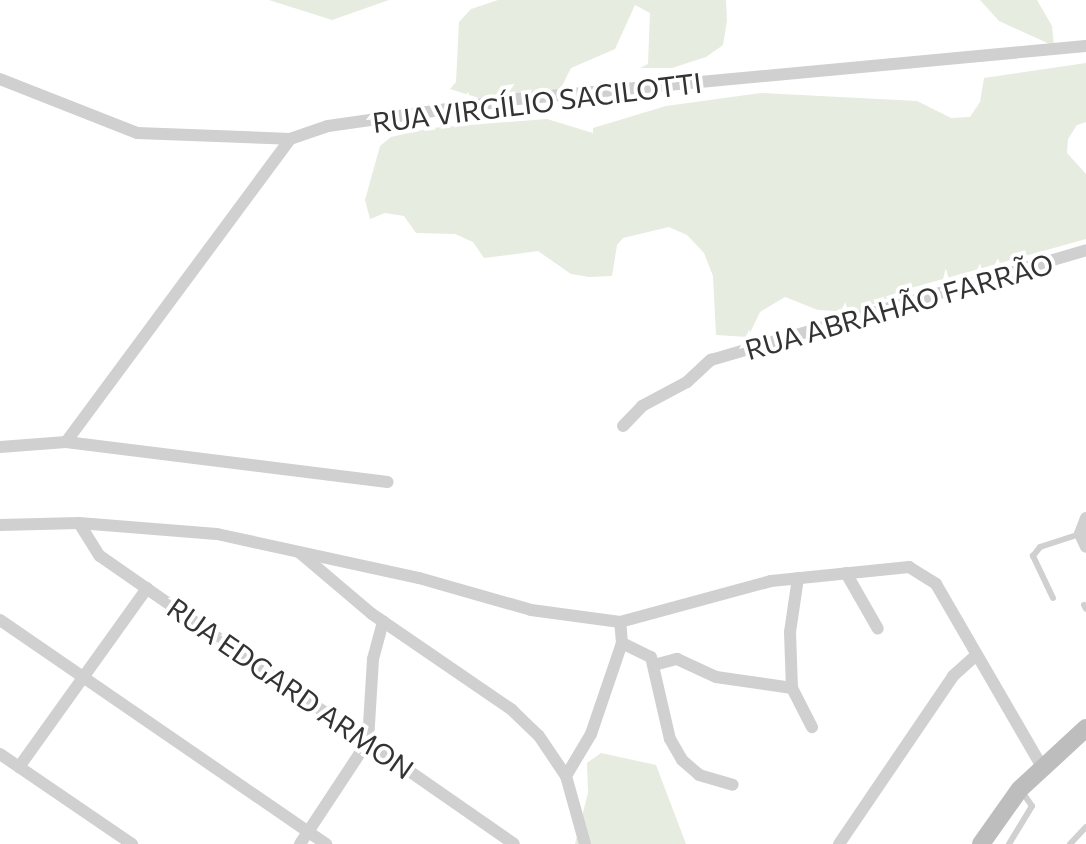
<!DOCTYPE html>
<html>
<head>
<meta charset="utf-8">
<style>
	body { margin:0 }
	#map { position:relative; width:1086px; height:844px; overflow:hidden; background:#fff; font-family:Commissioner,sans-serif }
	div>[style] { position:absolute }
	.green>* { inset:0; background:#e6ecdf }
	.lane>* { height:6px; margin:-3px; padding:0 3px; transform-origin:3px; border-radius:3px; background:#d0d0d0 }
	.street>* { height:12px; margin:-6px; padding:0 6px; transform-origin:6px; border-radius:6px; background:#d0d0d0 }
	.secondary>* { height:18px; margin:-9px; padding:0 9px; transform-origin:9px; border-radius:9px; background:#bdbdbd }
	span { translate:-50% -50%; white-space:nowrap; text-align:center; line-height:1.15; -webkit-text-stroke:8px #fff; paint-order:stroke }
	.street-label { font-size:28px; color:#333 }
</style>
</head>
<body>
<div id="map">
	<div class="green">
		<i style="clip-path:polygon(269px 0,389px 0,332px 20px)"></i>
		<i style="clip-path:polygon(498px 0,726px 0,727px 21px,723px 45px,706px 57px,672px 68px,640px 68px,648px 64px,650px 13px,635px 5px,615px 49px,571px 68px,556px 98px,498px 104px,450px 89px,456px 82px,459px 22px,471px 9px)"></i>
		<i style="clip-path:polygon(980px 0,1037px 0,1052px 26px,1054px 46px,999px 21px)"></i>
		<i style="clip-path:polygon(1086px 63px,1086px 122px,1077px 125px,1068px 139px,1067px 153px,1086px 174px,1086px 239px,911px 288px,855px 312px,818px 310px,785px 297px,760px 312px,748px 337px,716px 335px,713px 276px,704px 253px,687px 235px,669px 227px,623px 238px,617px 245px,612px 276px,589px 277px,571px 274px,538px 251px,484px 258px,473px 242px,455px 234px,416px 233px,404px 216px,385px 213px,370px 219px,365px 200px,380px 146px,391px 137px,431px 128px,547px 119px,593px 133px,593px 128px,666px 106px,761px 93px,917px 101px,951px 118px,970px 117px,980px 102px,984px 78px)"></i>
		<i style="clip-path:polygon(601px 753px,656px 765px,686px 844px,575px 844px,588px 793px,587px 763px)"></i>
	</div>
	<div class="lane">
		<i style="left:1053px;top:598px;width:47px;rotate:-115.5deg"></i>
		<i style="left:1033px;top:556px;width:11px;rotate:-52deg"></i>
		<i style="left:1040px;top:547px;width:42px;rotate:-18deg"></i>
		<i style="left:1084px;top:605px;width:4px;rotate:63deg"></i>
		<i style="left:1009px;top:844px;width:44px;rotate:-58.8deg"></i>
		<i style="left:1032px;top:806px;width:19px;rotate:-125deg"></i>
		<i style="left:1070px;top:844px;width:23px;rotate:-47deg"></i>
	</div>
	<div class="street">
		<i style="left:0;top:79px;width:147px;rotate:21.5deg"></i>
		<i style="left:137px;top:133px;width:153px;rotate:2.2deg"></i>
		<i style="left:290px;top:139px;width:40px;rotate:-18.9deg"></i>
		<i style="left:328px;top:126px;width:192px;rotate:-8.1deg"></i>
		<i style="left:518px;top:99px;width:570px;rotate:-5.33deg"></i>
		<i style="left:623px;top:426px;width:28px;rotate:-46deg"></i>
		<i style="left:642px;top:406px;width:51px;rotate:-28.1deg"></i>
		<i style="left:687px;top:382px;width:33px;rotate:-43deg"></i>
		<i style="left:711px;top:360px;width:391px;rotate:-16.3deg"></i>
		<i style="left:66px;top:442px;width:377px;rotate:-53.5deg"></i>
		<i style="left:0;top:447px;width:66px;rotate:-4.3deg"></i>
		<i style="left:66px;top:442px;width:324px;rotate:7.1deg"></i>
		<i style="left:1086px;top:518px;width:17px;rotate:111deg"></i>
		<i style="left:1080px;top:534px;width:14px;rotate:65deg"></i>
		<i style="left:79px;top:523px;width:39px;rotate:58deg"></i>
		<i style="left:100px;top:556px;width:504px;rotate:34.82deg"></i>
		<i style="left:0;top:525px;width:79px;rotate:-1.5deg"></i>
		<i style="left:79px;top:523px;width:138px;rotate:4.6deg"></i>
		<i style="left:217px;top:534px;width:207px;rotate:12.3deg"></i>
		<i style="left:419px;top:578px;width:116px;rotate:15.9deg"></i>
		<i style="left:531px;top:610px;width:90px;rotate:7.7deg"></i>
		<i style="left:620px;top:622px;width:156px;rotate:-15.2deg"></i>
		<i style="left:771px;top:581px;width:139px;rotate:-5.8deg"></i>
		<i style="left:909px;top:567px;width:32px;rotate:32deg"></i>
		<i style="left:936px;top:584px;width:211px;rotate:59.9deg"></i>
		<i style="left:300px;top:553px;width:94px;rotate:40.3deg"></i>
		<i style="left:372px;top:614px;width:170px;rotate:34.4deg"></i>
		<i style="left:512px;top:710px;width:37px;rotate:44deg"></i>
		<i style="left:539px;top:736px;width:48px;rotate:56deg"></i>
		<i style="left:566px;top:776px;width:71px;rotate:74.4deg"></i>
		<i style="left:846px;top:573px;width:64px;rotate:60.3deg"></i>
		<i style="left:798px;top:578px;width:55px;rotate:98.4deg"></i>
		<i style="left:790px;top:632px;width:56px;rotate:88deg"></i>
		<i style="left:792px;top:688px;width:44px;rotate:62.9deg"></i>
		<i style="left:0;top:620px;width:396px;rotate:34.5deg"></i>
		<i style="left:622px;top:643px;width:32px;rotate:26deg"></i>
		<i style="left:651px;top:657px;width:84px;rotate:77deg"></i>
		<i style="left:670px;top:739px;width:24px;rotate:60deg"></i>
		<i style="left:682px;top:760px;width:23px;rotate:41deg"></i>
		<i style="left:699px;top:775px;width:35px;rotate:16deg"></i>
		<i style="left:654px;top:665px;width:24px;rotate:-15deg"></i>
		<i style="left:677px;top:659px;width:43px;rotate:24.8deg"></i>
		<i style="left:716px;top:677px;width:77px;rotate:8.2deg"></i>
		<i style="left:0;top:754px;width:160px;rotate:34.3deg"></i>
		<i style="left:19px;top:767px;width:220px;rotate:-54.4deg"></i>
		<i style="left:566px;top:776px;width:49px;rotate:-59.2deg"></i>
		<i style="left:591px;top:734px;width:96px;rotate:-71.2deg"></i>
		<i style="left:622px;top:643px;width:21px;rotate:-95deg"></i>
		<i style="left:300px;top:844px;width:123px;rotate:-56.6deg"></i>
		<i style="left:368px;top:741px;width:82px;rotate:-86.5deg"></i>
		<i style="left:373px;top:659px;width:39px;rotate:-75deg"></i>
		<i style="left:839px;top:844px;width:203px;rotate:-55.8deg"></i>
		<i style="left:953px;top:676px;width:31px;rotate:-42deg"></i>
	</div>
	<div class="secondary">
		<i style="left:981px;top:844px;width:67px;rotate:-54.7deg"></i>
		<i style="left:1020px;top:789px;width:90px;rotate:-42.7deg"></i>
	</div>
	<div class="street-label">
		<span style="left:537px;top:102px;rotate:-7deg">RUA VIRGÍLIO SACILOTTI</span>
		<span style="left:899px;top:306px;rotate:-16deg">RUA ABRAHÃO FARRÃO</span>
		<span style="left:291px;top:688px;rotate:35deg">RUA EDGARD ARMON</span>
	</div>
</div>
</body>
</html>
